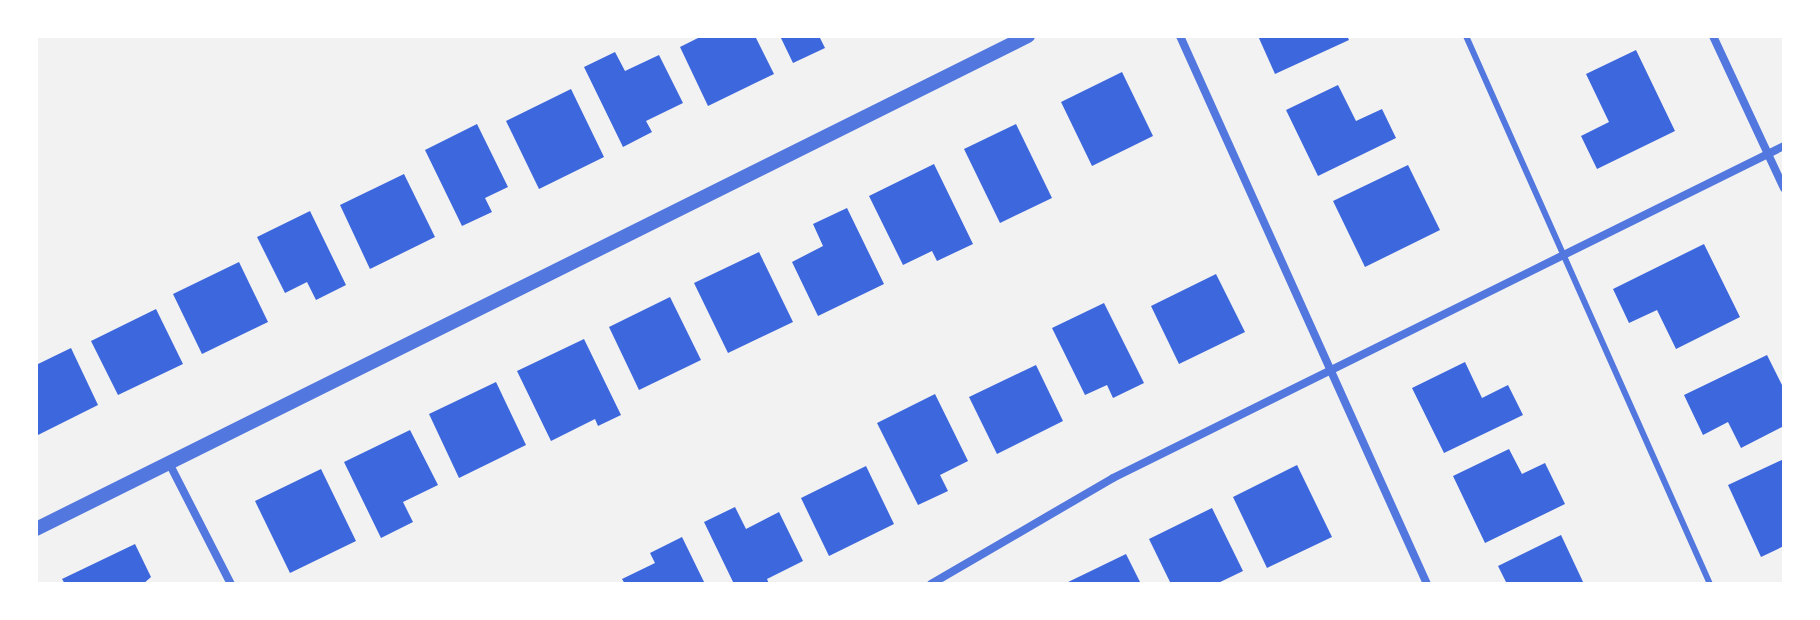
<!DOCTYPE html>
<html>
<head>
<meta charset="utf-8">
<style>
	body { margin:0 }
	#map { position:relative; width:1820px; height:620px; overflow:hidden; background:#f2f2f2; font-family:"Noto Sans",sans-serif }
	div>[style] { position:absolute }
	.building>* { inset:0; background:#3d67dc }
	.service>* { height:6px; margin:-3px; padding:0 3px; transform-origin:3px; border-radius:3px; background:#5277de }
	.minor>* { height:8px; margin:-4px; padding:0 4px; transform-origin:4px; border-radius:4px; background:#5277de }
	.tertiary>* { height:14px; margin:-7px; padding:0 7px; transform-origin:7px; border-radius:7px; background:#5277de }
	span { translate:-50% -50%; white-space:nowrap; text-align:center; line-height:1.15; -webkit-text-stroke:8px #fff; paint-order:stroke }
	.frame { position:absolute; inset:0; border:38px solid #fff; pointer-events:none }
</style>
</head>
<body>
<div id="map">
	<div class="building">
		<i style="clip-path:polygon(702px 36px,755px 36px,774px 74px,708px 106px,680px 47px)"></i>
		<i style="clip-path:polygon(780px 36px,819px 36px,825px 48px,793px 63px)"></i>
		<i style="clip-path:polygon(1258px 36px,1347px 36px,1349px 40px,1275px 74px)"></i>
		<i style="clip-path:polygon(1636px 50px,1675px 131px,1597px 169px,1581px 136px,1609px 122px,1586px 74px)"></i>
		<i style="clip-path:polygon(615px 52px,625px 71px,659px 55px,683px 103px,646px 121px,652px 132px,623px 147px,584px 67px)"></i>
		<i style="clip-path:polygon(1122px 72px,1153px 136px,1092px 166px,1061px 102px)"></i>
		<i style="clip-path:polygon(1338px 85px,1356px 121px,1382px 109px,1396px 138px,1318px 176px,1286px 110px)"></i>
		<i style="clip-path:polygon(571px 89px,604px 157px,539px 189px,506px 121px)"></i>
		<i style="clip-path:polygon(477px 124px,508px 187px,485px 198px,492px 212px,462px 226px,425px 150px)"></i>
		<i style="clip-path:polygon(1016px 124px,1052px 198px,1000px 223px,964px 149px)"></i>
		<i style="clip-path:polygon(934px 164px,973px 244px,937px 261px,932px 251px,903px 265px,869px 196px)"></i>
		<i style="clip-path:polygon(1408px 165px,1440px 230px,1365px 267px,1333px 201px)"></i>
		<i style="clip-path:polygon(404px 174px,435px 237px,370px 269px,340px 205px)"></i>
		<i style="clip-path:polygon(847px 208px,884px 284px,818px 316px,792px 262px,823px 246px,813px 224px)"></i>
		<i style="clip-path:polygon(310px 211px,346px 285px,316px 300px,307px 282px,285px 293px,257px 237px)"></i>
		<i style="clip-path:polygon(1704px 244px,1740px 317px,1676px 349px,1657px 310px,1629px 323px,1613px 289px)"></i>
		<i style="clip-path:polygon(759px 252px,793px 322px,728px 353px,694px 283px)"></i>
		<i style="clip-path:polygon(239px 262px,268px 322px,202px 354px,173px 294px)"></i>
		<i style="clip-path:polygon(1216px 274px,1245px 332px,1179px 364px,1151px 306px)"></i>
		<i style="clip-path:polygon(670px 297px,701px 360px,639px 390px,609px 327px)"></i>
		<i style="clip-path:polygon(1104px 303px,1144px 383px,1113px 398px,1107px 385px,1085px 395px,1052px 328px)"></i>
		<i style="clip-path:polygon(156px 309px,183px 364px,118px 395px,91px 341px)"></i>
		<i style="clip-path:polygon(584px 339px,621px 415px,598px 426px,595px 419px,551px 441px,517px 371px)"></i>
		<i style="clip-path:polygon(71px 348px,98px 405px,36px 436px,36px 365px)"></i>
		<i style="clip-path:polygon(1767px 355px,1784px 389px,1784px 426px,1741px 448px,1728px 422px,1703px 435px,1684px 395px)"></i>
		<i style="clip-path:polygon(1465px 362px,1482px 398px,1508px 385px,1523px 415px,1444px 453px,1412px 388px)"></i>
		<i style="clip-path:polygon(1036px 365px,1063px 421px,997px 454px,969px 397px)"></i>
		<i style="clip-path:polygon(496px 382px,526px 445px,459px 478px,429px 414px)"></i>
		<i style="clip-path:polygon(935px 394px,968px 461px,940px 475px,948px 491px,918px 505px,877px 423px)"></i>
		<i style="clip-path:polygon(410px 430px,438px 485px,403px 502px,413px 522px,381px 538px,344px 462px)"></i>
		<i style="clip-path:polygon(1509px 449px,1522px 474px,1545px 463px,1565px 504px,1485px 543px,1453px 476px)"></i>
		<i style="clip-path:polygon(1784px 459px,1784px 546px,1761px 557px,1728px 485px)"></i>
		<i style="clip-path:polygon(1297px 465px,1332px 537px,1267px 568px,1233px 497px)"></i>
		<i style="clip-path:polygon(866px 466px,894px 524px,829px 556px,801px 498px)"></i>
		<i style="clip-path:polygon(321px 469px,356px 541px,290px 573px,255px 501px)"></i>
		<i style="clip-path:polygon(735px 507px,746px 529px,779px 512px,803px 561px,767px 579px,769px 584px,734px 584px,704px 522px)"></i>
		<i style="clip-path:polygon(1212px 508px,1243px 571px,1216px 584px,1171px 584px,1149px 539px)"></i>
		<i style="clip-path:polygon(1561px 535px,1584px 584px,1507px 584px,1498px 566px)"></i>
		<i style="clip-path:polygon(682px 537px,705px 584px,625px 584px,622px 579px,655px 563px,650px 553px)"></i>
		<i style="clip-path:polygon(135px 544px,151px 577px,143px 584px,65px 584px,62px 579px)"></i>
		<i style="clip-path:polygon(1126px 554px,1141px 584px,1064px 584px)"></i>
	</div>
	<div class="service">
		<i style="left:1466px;top:36px;width:600px;rotate:66deg"></i>
	</div>
	<div class="minor">
		<i style="left:1180px;top:36px;width:601px;rotate:65.74deg"></i>
		<i style="left:1713px;top:36px;width:168px;rotate:65deg"></i>
		<i style="left:169px;top:463px;width:136px;rotate:62.9deg"></i>
		<i style="left:931px;top:584px;width:211px;rotate:-30.2deg"></i>
		<i style="left:1113px;top:478px;width:749px;rotate:-26.33deg"></i>
	</div>
	<div class="tertiary">
		<i style="left:36px;top:529px;width:1108px;rotate:-26.43deg"></i>
	</div>
	<div class="frame"></div>
</div>
</body>
</html>
